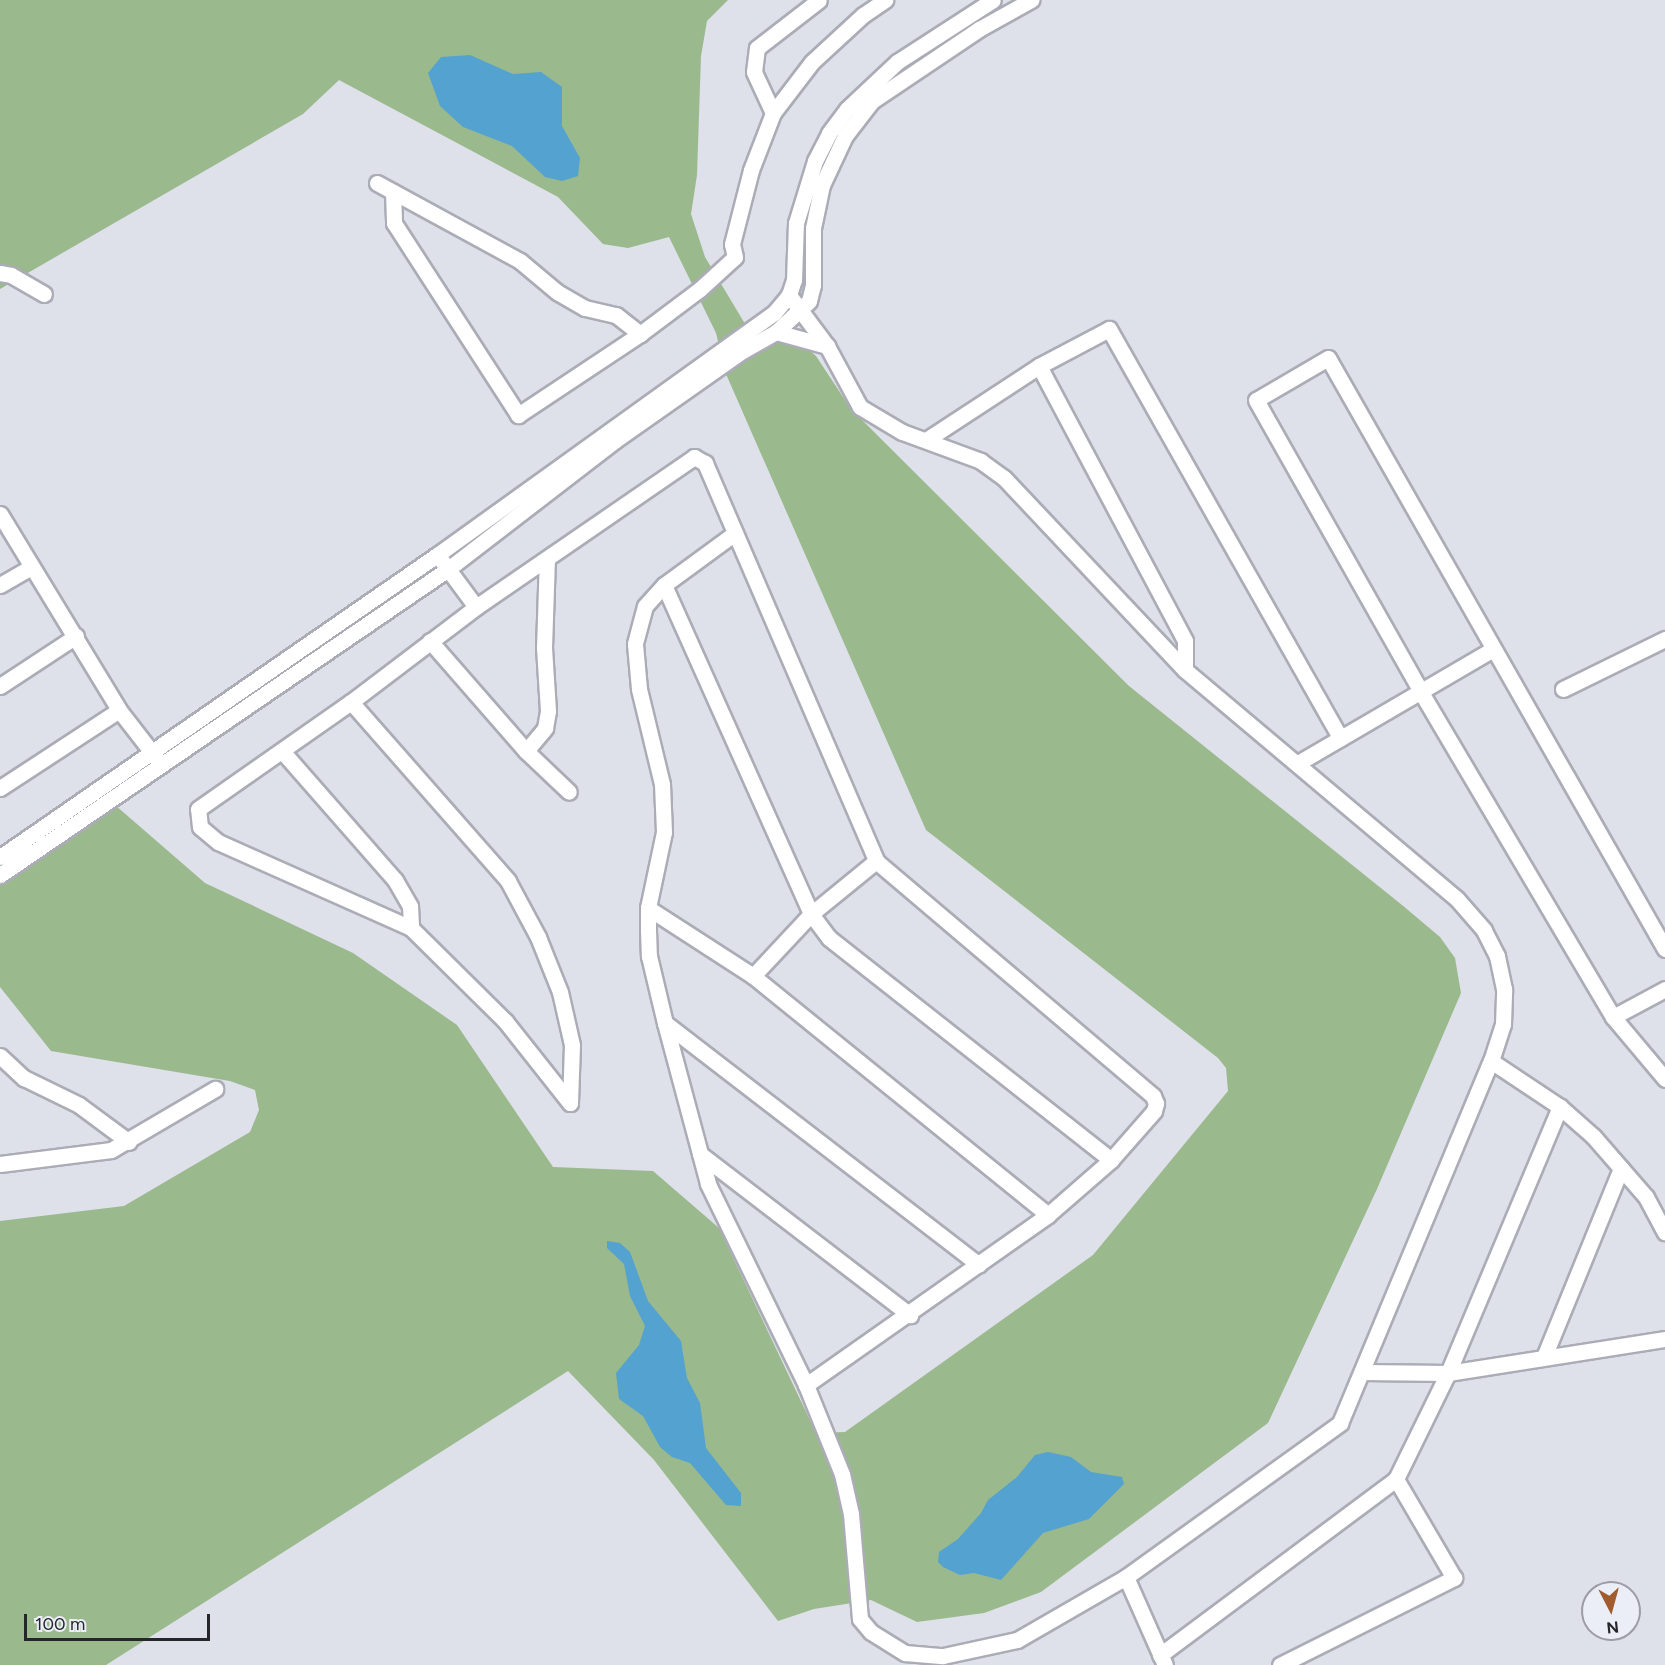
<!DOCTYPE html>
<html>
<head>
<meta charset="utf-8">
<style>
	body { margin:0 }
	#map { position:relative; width:1665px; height:1665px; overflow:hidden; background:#dee0ea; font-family:Figtree,sans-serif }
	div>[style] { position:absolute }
	.green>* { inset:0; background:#9ab98d }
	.water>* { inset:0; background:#54a2cf }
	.roads { filter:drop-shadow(2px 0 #abacb6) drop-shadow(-2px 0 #abacb6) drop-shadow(0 2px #abacb6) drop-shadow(0 -2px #abacb6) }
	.minor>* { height:15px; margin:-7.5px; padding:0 7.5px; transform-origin:7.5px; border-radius:7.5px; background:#fff }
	span { translate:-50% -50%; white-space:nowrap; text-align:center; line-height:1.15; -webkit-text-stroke:4.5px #ebedf7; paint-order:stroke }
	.north { position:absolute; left:1581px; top:1581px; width:60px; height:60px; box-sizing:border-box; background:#ebedf7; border:2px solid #9c9da5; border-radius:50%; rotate:174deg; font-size:16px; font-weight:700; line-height:24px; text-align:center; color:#25262a }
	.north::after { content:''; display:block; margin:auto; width:21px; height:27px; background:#a05b2f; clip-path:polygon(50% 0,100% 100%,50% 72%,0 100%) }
	.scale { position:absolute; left:24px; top:1614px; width:186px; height:27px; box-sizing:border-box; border:3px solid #25262a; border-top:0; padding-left:8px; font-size:18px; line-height:21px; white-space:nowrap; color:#25262a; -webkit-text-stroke:4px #ebedf7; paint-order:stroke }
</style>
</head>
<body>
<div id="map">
	<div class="green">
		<i style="clip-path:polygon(0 0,728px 0,707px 21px,701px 56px,697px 175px,691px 214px,705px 257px,760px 349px,777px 340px,796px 339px,816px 356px,851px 409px,1129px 686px,1402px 905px,1440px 937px,1455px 958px,1461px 993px,1377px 1189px,1268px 1423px,1041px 1592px,984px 1613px,917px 1622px,871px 1600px,814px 1609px,778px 1621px,654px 1460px,568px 1371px,106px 1665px,0 1665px,0 1221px,124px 1206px,250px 1132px,259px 1110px,255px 1090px,230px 1081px,51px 1051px,0 987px,0 885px,115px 805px,205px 883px,353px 953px,457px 1025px,553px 1167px,653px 1171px,719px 1228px,816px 1433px,845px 1432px,1093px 1255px,1228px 1091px,1226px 1068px,1218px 1058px,926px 830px,726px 374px,716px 333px,669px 237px,628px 248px,603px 244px,558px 197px,339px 80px,303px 114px,0 289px)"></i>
	</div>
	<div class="water">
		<i style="clip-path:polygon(470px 55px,513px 74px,541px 72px,562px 87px,562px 126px,580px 158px,578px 176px,562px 181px,545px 177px,512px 146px,463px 127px,440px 106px,428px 73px,441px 57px)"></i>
		<i style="clip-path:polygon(607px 1241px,620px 1243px,630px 1252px,648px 1301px,681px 1341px,687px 1378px,700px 1403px,706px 1448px,741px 1493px,741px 1506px,726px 1505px,690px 1463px,672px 1457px,660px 1447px,643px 1416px,619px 1399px,616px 1373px,639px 1345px,645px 1326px,630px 1296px,624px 1264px,607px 1248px)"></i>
		<i style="clip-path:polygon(1048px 1452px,1071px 1457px,1091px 1472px,1122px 1477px,1124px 1484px,1089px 1519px,1043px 1533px,1001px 1580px,974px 1573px,960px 1575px,943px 1567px,938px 1562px,939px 1552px,958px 1539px,981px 1513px,988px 1500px,1017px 1477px,1035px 1455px)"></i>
	</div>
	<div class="roads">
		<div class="minor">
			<i style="left:773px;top:113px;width:45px;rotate:-114.9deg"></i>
			<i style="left:754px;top:72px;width:24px;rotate:-83deg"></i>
			<i style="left:757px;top:48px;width:78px;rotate:-37.7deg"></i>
			<i style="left:377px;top:183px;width:163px;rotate:28.6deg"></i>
			<i style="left:520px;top:261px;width:48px;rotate:40deg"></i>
			<i style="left:557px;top:292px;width:32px;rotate:30deg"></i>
			<i style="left:585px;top:308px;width:32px;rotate:13deg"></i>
			<i style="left:616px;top:315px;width:31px;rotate:38deg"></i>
			<i style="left:393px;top:192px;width:31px;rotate:88deg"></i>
			<i style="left:394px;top:223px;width:229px;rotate:57.1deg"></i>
			<i style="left:518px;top:415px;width:146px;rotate:-33.6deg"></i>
			<i style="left:640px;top:334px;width:75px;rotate:-36.9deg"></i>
			<i style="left:700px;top:289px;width:47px;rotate:-42.4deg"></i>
			<i style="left:735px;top:257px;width:13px;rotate:-103deg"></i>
			<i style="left:732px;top:244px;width:76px;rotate:-75.6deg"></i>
			<i style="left:751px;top:170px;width:61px;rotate:-68.9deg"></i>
			<i style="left:773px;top:113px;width:64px;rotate:-52.6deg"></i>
			<i style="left:812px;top:62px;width:69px;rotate:-42.7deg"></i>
			<i style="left:863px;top:15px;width:27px;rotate:-34deg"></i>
			<i style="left:0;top:273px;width:11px;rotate:10deg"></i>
			<i style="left:11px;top:275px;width:38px;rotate:30deg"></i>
			<i style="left:776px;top:332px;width:53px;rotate:15.4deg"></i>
			<i style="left:1039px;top:366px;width:311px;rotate:62deg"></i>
			<i style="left:1185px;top:641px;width:29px;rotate:90deg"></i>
			<i style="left:926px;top:440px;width:135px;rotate:-33.2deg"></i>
			<i style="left:1039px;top:366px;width:79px;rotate:-27.9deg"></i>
			<i style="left:1109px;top:329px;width:470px;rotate:60.5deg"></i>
			<i style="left:0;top:514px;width:229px;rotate:58.7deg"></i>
			<i style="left:119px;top:710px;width:62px;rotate:52.2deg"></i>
			<i style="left:735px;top:533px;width:88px;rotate:143.8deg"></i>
			<i style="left:664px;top:585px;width:28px;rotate:132deg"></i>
			<i style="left:645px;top:606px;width:39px;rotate:105deg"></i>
			<i style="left:635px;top:644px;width:45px;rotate:84.9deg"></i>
			<i style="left:639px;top:689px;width:98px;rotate:76.4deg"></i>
			<i style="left:662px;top:784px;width:48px;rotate:87.6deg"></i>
			<i style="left:664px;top:832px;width:78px;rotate:101.9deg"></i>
			<i style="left:648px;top:908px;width:22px;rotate:90deg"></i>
			<i style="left:648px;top:930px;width:26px;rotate:88deg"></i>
			<i style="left:649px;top:956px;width:69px;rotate:76.6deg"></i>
			<i style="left:665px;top:1023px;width:167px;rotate:75deg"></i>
			<i style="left:708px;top:1184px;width:224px;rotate:64deg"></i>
			<i style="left:806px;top:1385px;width:96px;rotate:68deg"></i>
			<i style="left:842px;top:1474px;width:41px;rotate:77.3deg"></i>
			<i style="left:851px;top:1514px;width:105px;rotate:85.1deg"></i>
			<i style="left:860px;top:1619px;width:17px;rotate:50deg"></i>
			<i style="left:871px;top:1632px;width:40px;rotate:32deg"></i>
			<i style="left:905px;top:1653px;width:38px;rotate:5deg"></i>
			<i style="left:943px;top:1656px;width:76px;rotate:-12.2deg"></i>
			<i style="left:1017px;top:1640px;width:126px;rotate:-30deg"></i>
			<i style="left:1126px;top:1577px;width:264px;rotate:-35.7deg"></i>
			<i style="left:1340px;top:1423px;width:392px;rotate:-67.4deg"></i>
			<i style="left:1491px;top:1061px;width:39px;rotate:-72deg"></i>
			<i style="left:1503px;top:1024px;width:35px;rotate:-88deg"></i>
			<i style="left:1504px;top:989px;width:34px;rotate:-102deg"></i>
			<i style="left:1497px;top:956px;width:29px;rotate:-117deg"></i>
			<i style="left:1484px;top:930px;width:41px;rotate:-131.1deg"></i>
			<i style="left:1457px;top:899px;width:356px;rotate:-139.9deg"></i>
			<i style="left:1185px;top:670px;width:264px;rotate:-133.3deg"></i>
			<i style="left:1004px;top:478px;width:29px;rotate:-144deg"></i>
			<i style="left:981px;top:461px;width:84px;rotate:-159.8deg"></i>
			<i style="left:902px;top:432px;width:49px;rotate:-149.2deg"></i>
			<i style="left:860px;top:407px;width:69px;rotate:-118.4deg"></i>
			<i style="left:827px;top:346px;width:64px;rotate:-126.7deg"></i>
			<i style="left:442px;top:561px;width:57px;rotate:53.5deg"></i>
			<i style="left:0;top:585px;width:34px;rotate:-30deg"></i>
			<i style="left:664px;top:585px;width:360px;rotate:65.9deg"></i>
			<i style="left:811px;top:914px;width:30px;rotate:53deg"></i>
			<i style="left:829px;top:938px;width:359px;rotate:38.2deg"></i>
			<i style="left:430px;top:641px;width:146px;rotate:48.9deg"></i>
			<i style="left:526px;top:751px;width:59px;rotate:43.6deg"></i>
			<i style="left:0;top:686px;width:91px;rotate:-33.3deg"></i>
			<i style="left:1563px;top:689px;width:114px;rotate:-26.1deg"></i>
			<i style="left:351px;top:702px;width:238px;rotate:48.7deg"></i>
			<i style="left:508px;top:881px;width:64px;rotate:61.8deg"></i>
			<i style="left:538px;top:937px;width:59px;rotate:68.2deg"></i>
			<i style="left:560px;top:992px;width:54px;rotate:77.2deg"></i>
			<i style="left:572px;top:1045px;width:58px;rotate:92deg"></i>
			<i style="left:282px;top:751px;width:171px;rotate:48.8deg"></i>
			<i style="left:395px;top:880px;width:30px;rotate:60deg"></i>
			<i style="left:410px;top:906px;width:22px;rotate:87deg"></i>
			<i style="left:526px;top:751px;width:30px;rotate:-50deg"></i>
			<i style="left:545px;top:728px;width:17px;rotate:-80deg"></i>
			<i style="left:548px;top:711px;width:63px;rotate:-93.6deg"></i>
			<i style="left:544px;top:648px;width:89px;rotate:-88.1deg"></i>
			<i style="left:1298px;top:763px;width:226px;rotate:-30.3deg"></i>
			<i style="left:0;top:788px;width:142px;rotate:-33.2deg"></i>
			<i style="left:0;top:857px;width:531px;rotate:-34.65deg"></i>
			<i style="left:437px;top:555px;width:415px;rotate:-35.7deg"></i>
			<i style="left:774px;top:313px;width:23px;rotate:-50deg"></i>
			<i style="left:789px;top:295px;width:16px;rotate:-72deg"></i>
			<i style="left:794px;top:280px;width:57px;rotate:-88deg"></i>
			<i style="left:796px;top:223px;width:65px;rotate:-73deg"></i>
			<i style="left:815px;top:161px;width:31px;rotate:-63deg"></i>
			<i style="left:829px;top:133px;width:30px;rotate:-53deg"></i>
			<i style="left:847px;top:109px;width:69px;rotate:-43.2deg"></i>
			<i style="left:897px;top:62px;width:114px;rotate:-32.9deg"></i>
			<i style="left:0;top:875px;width:543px;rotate:-34.33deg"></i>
			<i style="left:448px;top:569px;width:210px;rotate:-37.6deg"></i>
			<i style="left:614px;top:441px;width:153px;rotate:-35.1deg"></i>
			<i style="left:739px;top:353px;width:43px;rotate:-29.6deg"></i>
			<i style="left:776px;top:332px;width:45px;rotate:-43.2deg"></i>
			<i style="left:809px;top:301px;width:16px;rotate:-76deg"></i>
			<i style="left:813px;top:285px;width:57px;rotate:-90deg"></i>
			<i style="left:813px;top:228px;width:44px;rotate:-78.2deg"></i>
			<i style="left:822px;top:185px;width:54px;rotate:-64.9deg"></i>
			<i style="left:845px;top:136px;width:44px;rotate:-52.4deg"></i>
			<i style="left:872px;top:101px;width:129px;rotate:-33.9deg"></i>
			<i style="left:979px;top:29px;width:60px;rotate:-29.1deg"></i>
			<i style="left:648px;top:908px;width:125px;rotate:32.9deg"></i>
			<i style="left:753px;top:976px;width:380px;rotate:39deg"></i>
			<i style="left:1665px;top:949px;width:680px;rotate:-119.69deg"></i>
			<i style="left:1328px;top:358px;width:83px;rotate:149.7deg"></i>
			<i style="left:1256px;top:400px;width:338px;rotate:60.5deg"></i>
			<i style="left:1422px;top:694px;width:375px;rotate:59.4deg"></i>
			<i style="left:1613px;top:1017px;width:81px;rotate:50deg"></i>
			<i style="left:753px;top:976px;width:85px;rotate:-46.9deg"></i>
			<i style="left:811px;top:914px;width:84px;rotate:-39.2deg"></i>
			<i style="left:1613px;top:1017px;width:59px;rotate:-28.3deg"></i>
			<i style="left:665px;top:1023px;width:396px;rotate:37.6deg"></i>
			<i style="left:0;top:1056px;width:33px;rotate:43deg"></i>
			<i style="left:24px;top:1078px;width:61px;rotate:26.1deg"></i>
			<i style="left:79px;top:1105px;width:62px;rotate:36.5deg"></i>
			<i style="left:1491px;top:1061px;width:83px;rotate:33.7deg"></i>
			<i style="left:1560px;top:1107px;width:44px;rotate:41.3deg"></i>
			<i style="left:1593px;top:1136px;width:81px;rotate:49deg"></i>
			<i style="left:1646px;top:1197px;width:40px;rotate:62deg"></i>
			<i style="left:570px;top:1103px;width:105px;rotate:-128.4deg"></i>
			<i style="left:505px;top:1021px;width:132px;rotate:-135.3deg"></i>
			<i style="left:411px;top:928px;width:211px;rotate:-156deg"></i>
			<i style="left:218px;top:842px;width:23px;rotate:-140deg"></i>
			<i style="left:200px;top:827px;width:18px;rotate:-96deg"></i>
			<i style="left:198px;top:809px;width:187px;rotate:-35deg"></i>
			<i style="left:351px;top:702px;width:157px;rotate:-37.2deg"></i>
			<i style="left:476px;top:607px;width:265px;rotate:-34.5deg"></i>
			<i style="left:694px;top:457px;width:13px;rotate:29deg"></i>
			<i style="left:705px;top:463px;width:433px;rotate:66.7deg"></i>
			<i style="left:876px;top:861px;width:363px;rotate:40.3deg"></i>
			<i style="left:1153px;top:1096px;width:8px;rotate:67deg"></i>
			<i style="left:1156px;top:1103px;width:8px;rotate:104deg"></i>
			<i style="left:1154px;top:1111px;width:65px;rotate:131.3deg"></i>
			<i style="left:1111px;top:1160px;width:84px;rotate:138.9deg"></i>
			<i style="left:1048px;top:1215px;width:296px;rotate:144.9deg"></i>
			<i style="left:700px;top:1154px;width:265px;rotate:37.5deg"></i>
			<i style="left:0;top:1164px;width:112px;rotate:-7.2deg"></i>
			<i style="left:111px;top:1150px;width:121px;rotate:-30.4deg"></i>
			<i style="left:1544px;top:1357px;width:204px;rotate:-67.8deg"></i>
			<i style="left:1363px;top:1372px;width:85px;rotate:0.7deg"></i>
			<i style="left:1448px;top:1373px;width:220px;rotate:-8.9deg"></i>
			<i style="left:1126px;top:1577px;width:96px;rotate:66.1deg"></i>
			<i style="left:1160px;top:1655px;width:294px;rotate:-36.7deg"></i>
			<i style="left:1396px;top:1479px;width:118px;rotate:-63.9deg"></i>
			<i style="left:1448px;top:1373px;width:289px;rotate:-67.2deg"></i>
			<i style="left:1280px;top:1665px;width:195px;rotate:-26.6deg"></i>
			<i style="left:1454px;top:1578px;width:115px;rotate:-120.4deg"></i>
		</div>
	</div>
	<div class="north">N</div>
	<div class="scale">100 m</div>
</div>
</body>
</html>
